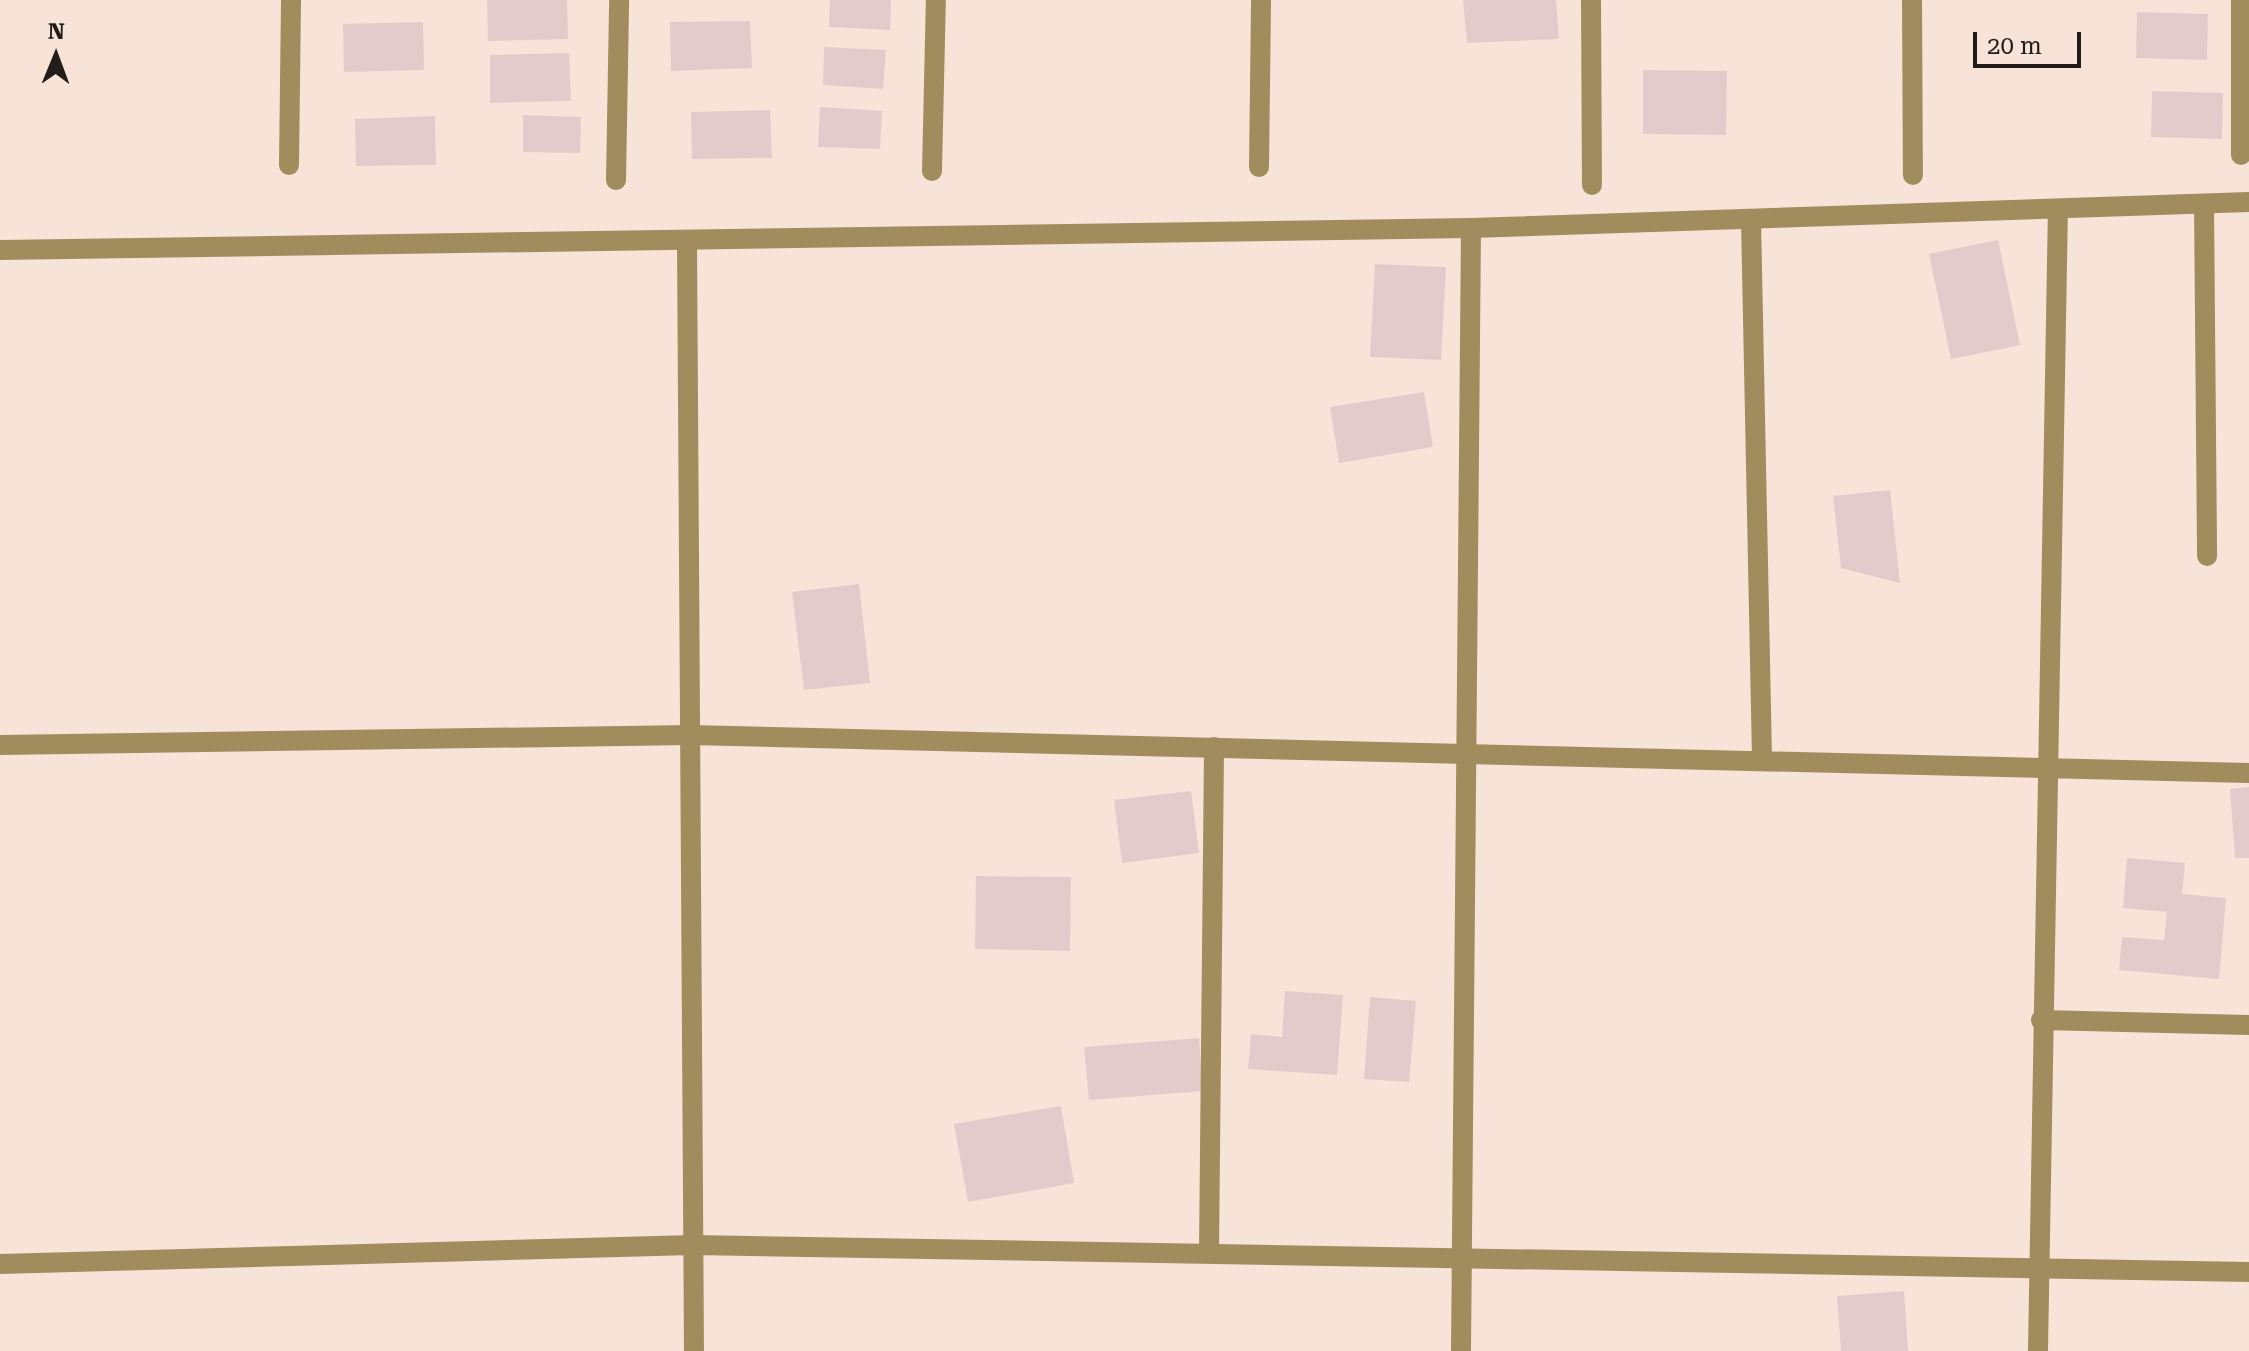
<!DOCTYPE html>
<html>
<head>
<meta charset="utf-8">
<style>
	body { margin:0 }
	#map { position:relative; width:2249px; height:1351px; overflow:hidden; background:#f8e3d8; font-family:"Roboto Serif",serif }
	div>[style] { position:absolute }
	.building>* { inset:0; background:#e4cbcb }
	.minor>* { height:20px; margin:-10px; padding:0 10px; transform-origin:10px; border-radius:10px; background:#a18c5e }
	span { translate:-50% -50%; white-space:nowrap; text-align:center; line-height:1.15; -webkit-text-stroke:8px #f8e3d8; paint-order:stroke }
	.north { position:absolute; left:16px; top:16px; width:80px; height:80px; -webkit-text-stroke:6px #f8e3d8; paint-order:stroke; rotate:1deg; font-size:22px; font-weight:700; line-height:32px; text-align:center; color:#231c18 }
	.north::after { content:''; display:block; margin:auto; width:28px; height:36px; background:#231c18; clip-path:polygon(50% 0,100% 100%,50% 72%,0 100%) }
	.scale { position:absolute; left:1973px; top:32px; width:108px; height:36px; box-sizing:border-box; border:4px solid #231c18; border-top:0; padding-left:10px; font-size:24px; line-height:28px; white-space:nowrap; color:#231c18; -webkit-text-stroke:6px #f8e3d8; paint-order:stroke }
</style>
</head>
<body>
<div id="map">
	<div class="building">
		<i style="clip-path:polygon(487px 0,567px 0,568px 39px,488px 41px)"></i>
		<i style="clip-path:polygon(830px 0,891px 0,890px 30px,829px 27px)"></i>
		<i style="clip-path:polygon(1463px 0,1556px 0,1559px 39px,1467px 43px)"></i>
		<i style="clip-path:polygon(2137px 12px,2208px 14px,2207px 60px,2136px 58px)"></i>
		<i style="clip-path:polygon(750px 21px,752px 68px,671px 71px,670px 22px)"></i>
		<i style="clip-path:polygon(423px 22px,424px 70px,344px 72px,343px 24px)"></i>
		<i style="clip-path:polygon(824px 47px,886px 50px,883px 89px,823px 85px)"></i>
		<i style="clip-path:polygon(569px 53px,571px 101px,490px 103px,490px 55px)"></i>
		<i style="clip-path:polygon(1643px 70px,1727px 71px,1726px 135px,1643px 134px)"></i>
		<i style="clip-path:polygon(2152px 91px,2223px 93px,2222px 139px,2151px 137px)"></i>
		<i style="clip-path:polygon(820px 107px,882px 111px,880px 149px,818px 147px)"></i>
		<i style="clip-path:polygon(770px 110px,772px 158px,692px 159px,691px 112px)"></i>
		<i style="clip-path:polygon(523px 115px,581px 117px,580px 153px,523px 152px)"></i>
		<i style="clip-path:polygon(435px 116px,436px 165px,356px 166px,355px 119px)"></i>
		<i style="clip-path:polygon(1998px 240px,2020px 345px,1951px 359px,1929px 254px)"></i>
		<i style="clip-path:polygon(1375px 264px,1446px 267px,1441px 360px,1370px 357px)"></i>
		<i style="clip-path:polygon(1424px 392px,1433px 447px,1339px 463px,1330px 407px)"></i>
		<i style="clip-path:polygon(1890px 490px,1900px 583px,1841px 568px,1833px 496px)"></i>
		<i style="clip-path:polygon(859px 584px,870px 683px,804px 690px,792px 592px)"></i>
		<i style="clip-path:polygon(2249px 787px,2249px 858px,2235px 858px,2230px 789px)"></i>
		<i style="clip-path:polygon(1191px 791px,1199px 853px,1122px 863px,1114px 800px)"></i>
		<i style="clip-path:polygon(2127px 858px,2185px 863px,2182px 894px,2226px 898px,2219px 979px,2119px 970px,2122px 937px,2164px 940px,2167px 912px,2123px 908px)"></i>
		<i style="clip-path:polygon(976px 876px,1071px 877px,1070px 951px,975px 949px)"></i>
		<i style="clip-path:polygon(1285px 991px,1343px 995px,1337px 1075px,1248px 1069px,1251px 1034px,1282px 1037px)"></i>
		<i style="clip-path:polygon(1370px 997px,1416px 1001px,1409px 1082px,1364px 1079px)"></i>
		<i style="clip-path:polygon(1199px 1038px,1203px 1091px,1089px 1100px,1084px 1047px)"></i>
		<i style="clip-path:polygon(1061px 1106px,1074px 1183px,968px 1202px,954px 1124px)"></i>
		<i style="clip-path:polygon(1904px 1291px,1908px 1351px,1841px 1351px,1837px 1296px)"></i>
	</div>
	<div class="minor">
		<i style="left:1591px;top:0;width:185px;rotate:89.7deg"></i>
		<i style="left:1912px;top:0;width:175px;rotate:89.7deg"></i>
		<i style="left:2241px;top:155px;width:155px;rotate:-90deg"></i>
		<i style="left:289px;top:165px;width:165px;rotate:-89.3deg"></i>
		<i style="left:1259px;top:167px;width:167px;rotate:-89.3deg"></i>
		<i style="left:932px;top:171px;width:171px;rotate:-88.7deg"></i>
		<i style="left:616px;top:180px;width:180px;rotate:-89deg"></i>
		<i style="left:2204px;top:204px;width:352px;rotate:89.5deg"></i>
		<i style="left:1751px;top:220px;width:539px;rotate:88.83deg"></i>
		<i style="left:687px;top:241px;width:1110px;rotate:89.64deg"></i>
		<i style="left:0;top:250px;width:1471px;rotate:-0.86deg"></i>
		<i style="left:1471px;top:228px;width:778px;rotate:-1.91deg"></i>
		<i style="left:0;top:745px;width:690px;rotate:-0.83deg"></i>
		<i style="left:690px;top:735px;width:1559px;rotate:1.4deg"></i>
		<i style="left:2041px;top:1020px;width:208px;rotate:1.4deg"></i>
		<i style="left:1209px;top:1252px;width:505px;rotate:-89.43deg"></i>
		<i style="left:0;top:1264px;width:693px;rotate:-1.57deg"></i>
		<i style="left:693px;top:1245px;width:1556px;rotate:0.99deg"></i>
		<i style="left:1461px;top:1351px;width:1123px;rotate:-89.49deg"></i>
		<i style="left:2038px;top:1351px;width:1141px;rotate:-89deg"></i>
	</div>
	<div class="north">N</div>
	<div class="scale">20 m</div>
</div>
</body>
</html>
